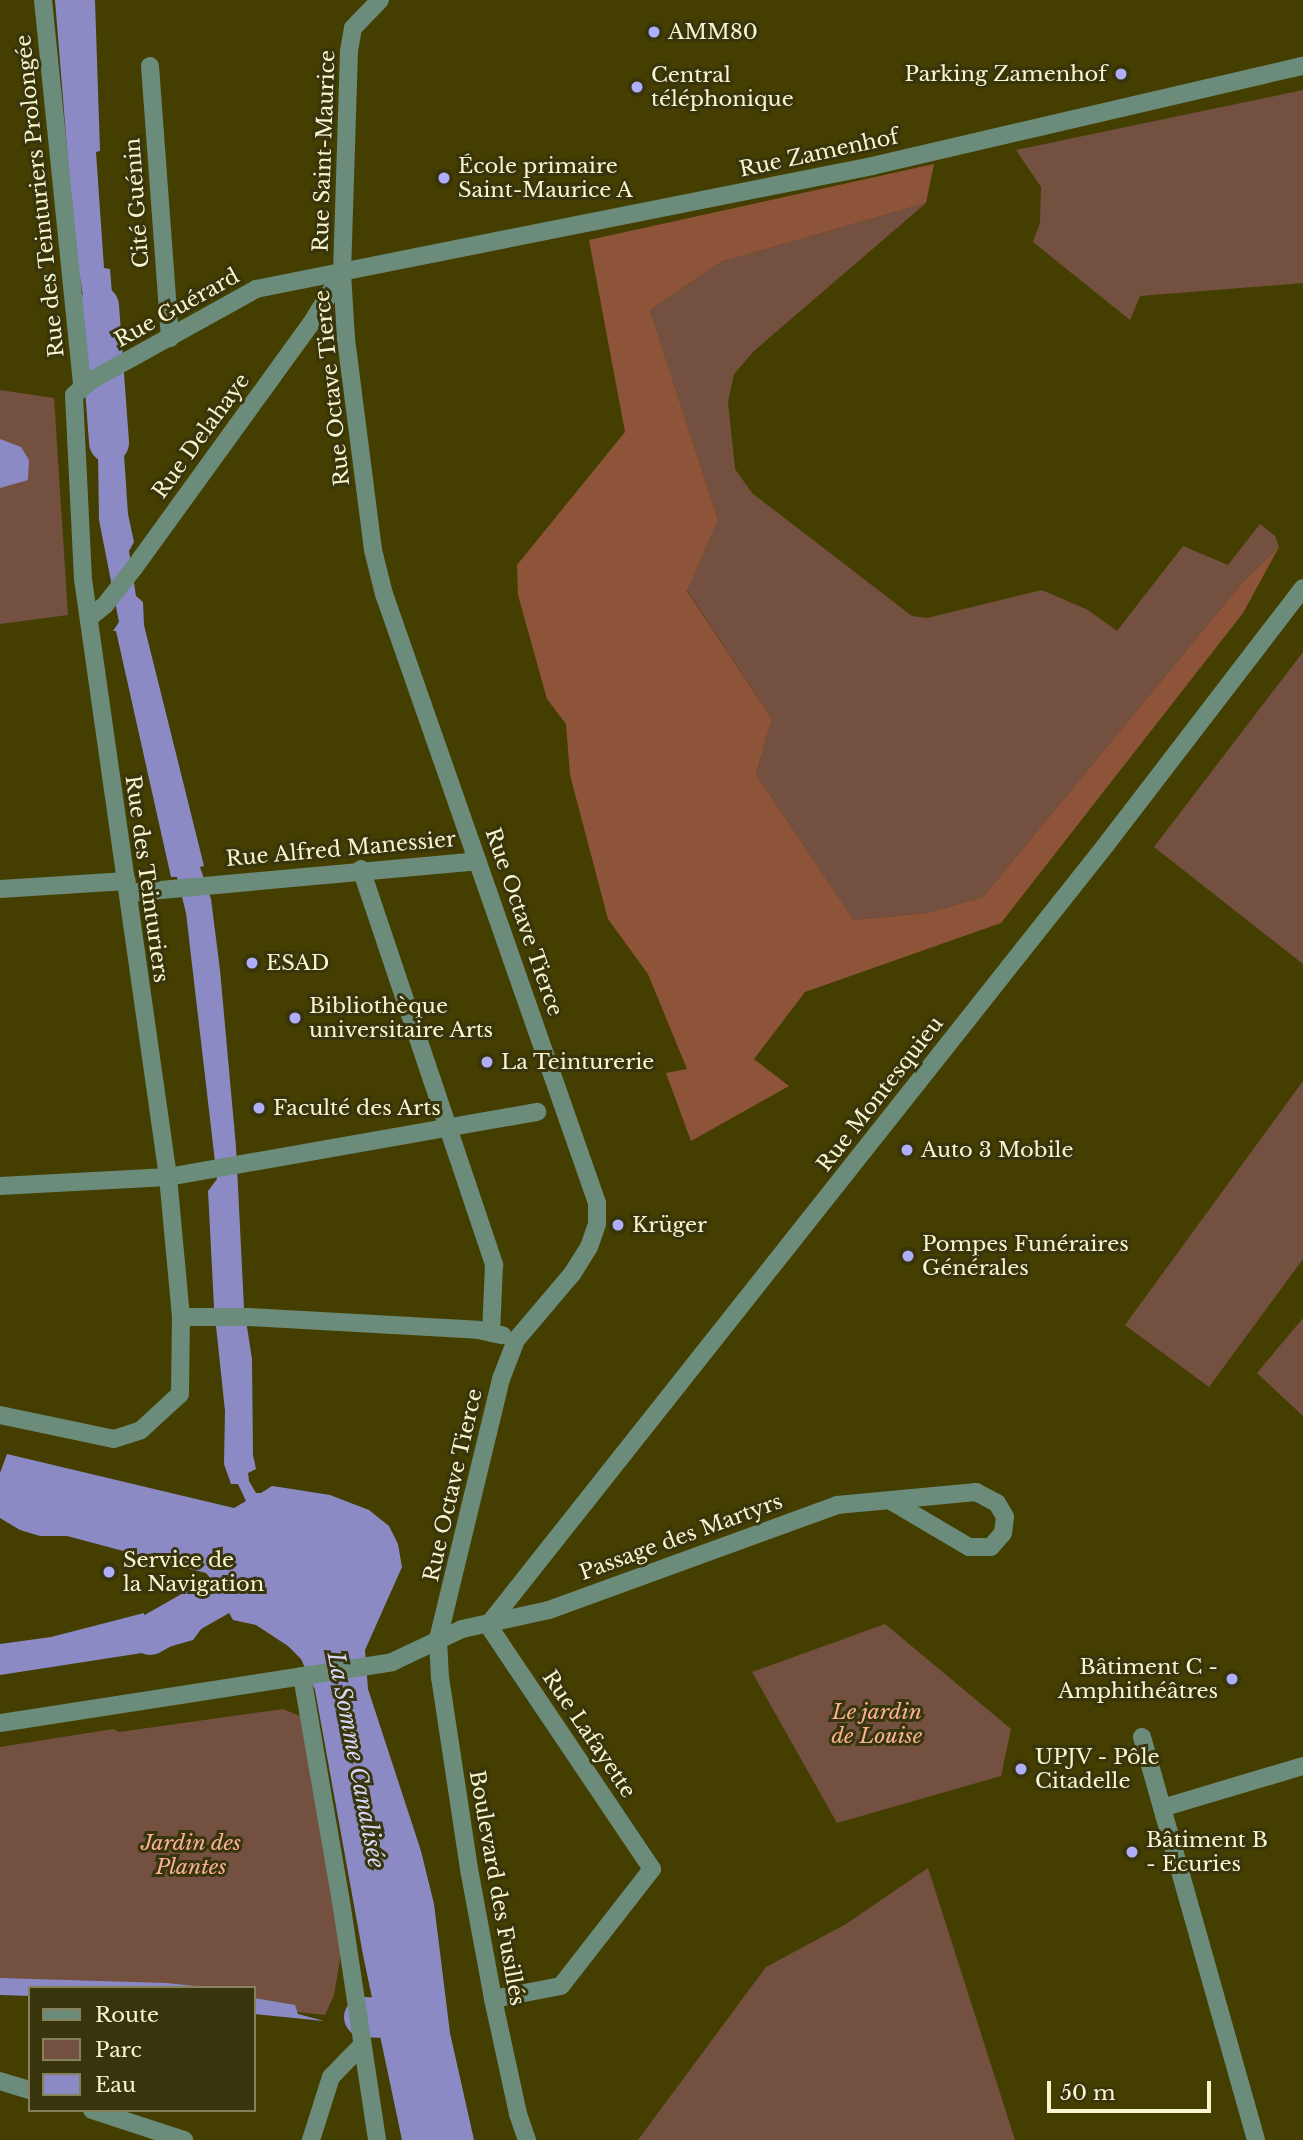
<!DOCTYPE html>
<html>
<head>
<meta charset="utf-8">
<style>
	body { margin:0 }
	#map { position:relative; width:1303px; height:2140px; overflow:hidden; background:#443f00; font-family:"Libre Baskerville",serif }
	div>[style] { position:absolute }
	.green>* { inset:0; background:#745040 }
	.forest>* { inset:0; background:#8e543a }
	.water>* { inset:0; background:#8b8ac5 }
	.river>* { height:40px; margin:-20px; padding:0 20px; transform-origin:20px; border-radius:20px; background:#8b8ac5 }
	.minor>* { height:18px; margin:-9px; padding:0 9px; transform-origin:9px; border-radius:9px; background:#6b8b7b }
	.dots>* { width:19px; height:19px; translate:-50% -50%; box-sizing:border-box; border:4px solid #38340c; border-radius:50% }
	span { translate:-50% -50%; white-space:nowrap; text-align:center; line-height:1.15; -webkit-text-stroke:6px #38340c; paint-order:stroke }
	.poi-label { font-size:21px; color:#f8f6d1 }
	.left { translate:0 -50%; text-align:left }
	.right { translate:-100% -50%; text-align:right }
	.street-label { font-size:21px; color:#f8f6d1 }
	.park-label { font-size:21px; color:#f8b192; font-style:italic }
	.water-label { font-size:23px; color:#d6d7f9; font-style:italic }
	.legend { position:absolute; left:28px; top:1986px; width:228px; height:126px; box-sizing:border-box; background:#38340c; border:2px solid #85825b; margin:0; padding:9px 12px; list-style:none; font-size:21px; color:#f8f6d1 }
	.legend li { display:flex; align-items:center; gap:14px; height:35px }
	.legend b { width:35px; border:2px solid #85825b }
	.scale { position:absolute; left:1047px; top:2081px; width:164px; height:32px; box-sizing:border-box; border:4px solid #f8f6d1; border-top:0; padding-left:9px; font-size:21px; line-height:24px; white-space:nowrap; color:#f8f6d1; -webkit-text-stroke:5px #38340c; paint-order:stroke }
</style>
</head>
<body>
<div id="map">
	<div class="green">
		<i style="clip-path:polygon(1303px 90px,1303px 283px,1140px 296px,1130px 320px,1033px 242px,1040px 223px,1041px 187px,1016px 150px)"></i>
		<i style="clip-path:polygon(926px 203px,754px 351px,734px 374px,728px 402px,735px 469px,752px 493px,912px 616px,927px 618px,1042px 590px,1088px 610px,1117px 631px,1183px 546px,1228px 565px,1260px 524px,1275px 536px,1279px 547px,1242px 583px,983px 897px,927px 913px,854px 920px,756px 774px,772px 719px,687px 590px,718px 520px,650px 310px,721px 262px)"></i>
		<i style="clip-path:polygon(0 390px,54px 398px,68px 615px,0 624px)"></i>
		<i style="clip-path:polygon(1303px 652px,1303px 964px,1154px 847px)"></i>
		<i style="clip-path:polygon(1303px 1081px,1303px 1259px,1209px 1387px,1125px 1325px)"></i>
		<i style="clip-path:polygon(1303px 1318px,1303px 1416px,1257px 1373px)"></i>
		<i style="clip-path:polygon(885px 1624px,1011px 1729px,1001px 1776px,837px 1823px,752px 1672px)"></i>
		<i style="clip-path:polygon(283px 1709px,302px 1717px,342px 1948px,334px 1995px,325px 2015px,254px 2007px,254px 1988px,0 1986px,0 1747px,113px 1729px,119px 1732px)"></i>
		<i style="clip-path:polygon(928px 1868px,1015px 2140px,638px 2140px,766px 1967px,846px 1924px)"></i>
	</div>
	<div class="forest">
		<i style="clip-path:polygon(934px 164px,926px 203px,721px 262px,650px 310px,718px 520px,687px 591px,772px 719px,756px 774px,854px 920px,927px 913px,983px 897px,1242px 583px,1279px 547px,1243px 613px,1001px 923px,805px 992px,754px 1059px,789px 1086px,691px 1141px,666px 1073px,687px 1069px,648px 974px,608px 919px,570px 775px,566px 724px,547px 699px,518px 595px,517px 565px,625px 432px,589px 240px)"></i>
	</div>
	<div class="water">
		<i style="clip-path:polygon(55px 0,95px 0,100px 151px,96px 152px,104px 268px,110px 269px,117px 355px,94px 364px,75px 247px)"></i>
		<i style="clip-path:polygon(119px 381px,119px 422px,122px 424px,128px 514px,134px 542px,129px 551px,136px 596px,143px 602px,144px 625px,204px 866px,200px 867px,211px 899px,220px 970px,236px 1147px,244px 1308px,252px 1359px,253px 1455px,256px 1469px,248px 1473px,249px 1481px,256px 1493px,261px 1493px,272px 1486px,279px 1487px,330px 1495px,369px 1510px,389px 1526px,398px 1544px,402px 1567px,365px 1650px,368px 1689px,421px 1851px,434px 1904px,450px 2033px,474px 2140px,402px 2140px,363px 1955px,315px 1690px,301px 1659px,288px 1646px,256px 1625px,233px 1620px,228px 1611px,223px 1610px,210px 1617px,193px 1640px,155px 1651px,0 1675px,0 1644px,51px 1637px,144px 1613px,145px 1619px,209px 1583px,210px 1578px,206px 1573px,67px 1536px,40px 1536px,20px 1530px,0 1518px,0 1473px,7px 1454px,234px 1508px,246px 1501px,238px 1484px,231px 1484px,224px 1464px,225px 1411px,214px 1307px,208px 1191px,217px 1179px,186px 913px,177px 877px,171px 877px,116px 631px,113px 631px,119px 622px,99px 520px,97px 391px)"></i>
		<i style="clip-path:polygon(0 439px,21px 447px,29px 460px,28px 480px,0 488px)"></i>
		<i style="clip-path:polygon(0 1978px,166px 1983px,215px 1988px,30px 1988px,30px 1996px,0 1995px)"></i>
		<i style="clip-path:polygon(254px 1998px,295px 2005px,298px 2014px,324px 2021px,254px 2014px)"></i>
	</div>
	<div class="river">
		<i style="left:99px;top:306px;width:137px;rotate:85.8deg"></i>
		<i style="left:150px;top:1635px;width:133px;rotate:-29.6deg"></i>
		<i style="left:364px;top:2017px;width:40px;rotate:2.9deg"></i>
	</div>
	<div class="minor">
		<i style="left:43px;top:0;width:388px;rotate:84.2deg"></i>
		<i style="left:380px;top:0;width:39px;rotate:134deg"></i>
		<i style="left:353px;top:28px;width:23px;rotate:100deg"></i>
		<i style="left:349px;top:51px;width:222px;rotate:91.8deg"></i>
		<i style="left:342px;top:273px;width:66px;rotate:86.5deg"></i>
		<i style="left:346px;top:339px;width:213px;rotate:82.7deg"></i>
		<i style="left:373px;top:550px;width:45px;rotate:76deg"></i>
		<i style="left:384px;top:594px;width:645px;rotate:70.72deg"></i>
		<i style="left:597px;top:1203px;width:21px;rotate:90deg"></i>
		<i style="left:597px;top:1224px;width:24px;rotate:109deg"></i>
		<i style="left:589px;top:1247px;width:32px;rotate:122deg"></i>
		<i style="left:572px;top:1274px;width:87px;rotate:130.3deg"></i>
		<i style="left:516px;top:1340px;width:42px;rotate:111deg"></i>
		<i style="left:501px;top:1379px;width:268px;rotate:103.6deg"></i>
		<i style="left:438px;top:1640px;width:37px;rotate:87deg"></i>
		<i style="left:440px;top:1677px;width:194px;rotate:81.4deg"></i>
		<i style="left:469px;top:1869px;width:132px;rotate:79.5deg"></i>
		<i style="left:493px;top:1999px;width:118px;rotate:77.7deg"></i>
		<i style="left:518px;top:2114px;width:28px;rotate:71deg"></i>
		<i style="left:150px;top:66px;width:273px;rotate:85.8deg"></i>
		<i style="left:89px;top:618px;width:21px;rotate:-39deg"></i>
		<i style="left:105px;top:605px;width:47px;rotate:-51.9deg"></i>
		<i style="left:134px;top:568px;width:307px;rotate:-54.1deg"></i>
		<i style="left:314px;top:319px;width:54px;rotate:-58.7deg"></i>
		<i style="left:361px;top:869px;width:418px;rotate:71.4deg"></i>
		<i style="left:494px;top:1265px;width:68px;rotate:92.5deg"></i>
		<i style="left:0;top:889px;width:127px;rotate:-3.6deg"></i>
		<i style="left:128px;top:893px;width:351px;rotate:-5.2deg"></i>
		<i style="left:0;top:1186px;width:168px;rotate:-3.1deg"></i>
		<i style="left:168px;top:1177px;width:375px;rotate:-10deg"></i>
		<i style="left:181px;top:1317px;width:68px"></i>
		<i style="left:249px;top:1317px;width:229px;rotate:3.2deg"></i>
		<i style="left:478px;top:1330px;width:25px;rotate:12deg"></i>
		<i style="left:0;top:1415px;width:116px;rotate:11.9deg"></i>
		<i style="left:114px;top:1439px;width:28px;rotate:-18deg"></i>
		<i style="left:141px;top:1430px;width:53px;rotate:-42.7deg"></i>
		<i style="left:180px;top:1394px;width:77px;rotate:-89.3deg"></i>
		<i style="left:181px;top:1317px;width:141px;rotate:-95.3deg"></i>
		<i style="left:168px;top:1177px;width:604px;rotate:-98.09deg"></i>
		<i style="left:83px;top:579px;width:184px;rotate:-92.8deg"></i>
		<i style="left:74px;top:395px;width:23px;rotate:-40deg"></i>
		<i style="left:92px;top:380px;width:188px;rotate:-29deg"></i>
		<i style="left:256px;top:289px;width:628px;rotate:-11.29deg"></i>
		<i style="left:872px;top:166px;width:442px;rotate:-13.1deg"></i>
		<i style="left:488px;top:1625px;width:994px;rotate:-51.62deg"></i>
		<i style="left:1105px;top:846px;width:325px;rotate:-52.5deg"></i>
		<i style="left:488px;top:1625px;width:294px;rotate:56.1deg"></i>
		<i style="left:652px;top:1869px;width:148px;rotate:127.9deg"></i>
		<i style="left:561px;top:1986px;width:69px;rotate:169.2deg"></i>
		<i style="left:302px;top:1676px;width:235px;rotate:80.2deg"></i>
		<i style="left:342px;top:1908px;width:235px;rotate:81.4deg"></i>
		<i style="left:0;top:1723px;width:397px;rotate:-8.8deg"></i>
		<i style="left:392px;top:1662px;width:77px;rotate:-25.2deg"></i>
		<i style="left:462px;top:1629px;width:89px;rotate:-12.3deg"></i>
		<i style="left:549px;top:1610px;width:307px;rotate:-20deg"></i>
		<i style="left:837px;top:1505px;width:140px;rotate:-5.3deg"></i>
		<i style="left:976px;top:1492px;width:24px;rotate:28deg"></i>
		<i style="left:997px;top:1503px;width:16px;rotate:60deg"></i>
		<i style="left:1005px;top:1517px;width:16px;rotate:97deg"></i>
		<i style="left:1003px;top:1533px;width:18px;rotate:131deg"></i>
		<i style="left:991px;top:1547px;width:22px;rotate:180deg"></i>
		<i style="left:969px;top:1547px;width:91px;rotate:-149.5deg"></i>
		<i style="left:1142px;top:1737px;width:419px;rotate:74.2deg"></i>
		<i style="left:1162px;top:1808px;width:147px;rotate:-16.6deg"></i>
		<i style="left:0;top:2081px;width:31px;rotate:17deg"></i>
		<i style="left:92px;top:2110px;width:97px;rotate:18.1deg"></i>
		<i style="left:311px;top:2140px;width:66px;rotate:-72.4deg"></i>
		<i style="left:331px;top:2077px;width:45px;rotate:-45.9deg"></i>
	</div>
	<div class="dots">
		<i style="left:654px;top:32px;background:#afaefa"></i>
		<i style="left:1121px;top:74px;background:#afaefa"></i>
		<i style="left:637px;top:87px;background:#afaefa"></i>
		<i style="left:444px;top:178px;background:#afaefa"></i>
		<i style="left:252px;top:963px;background:#afaefa"></i>
		<i style="left:295px;top:1018px;background:#afaefa"></i>
		<i style="left:487px;top:1062px;background:#afaefa"></i>
		<i style="left:259px;top:1108px;background:#afaefa"></i>
		<i style="left:907px;top:1150px;background:#afaefa"></i>
		<i style="left:618px;top:1225px;background:#afaefa"></i>
		<i style="left:908px;top:1256px;background:#afaefa"></i>
		<i style="left:109px;top:1572px;background:#afaefa"></i>
		<i style="left:1232px;top:1679px;background:#afaefa"></i>
		<i style="left:1021px;top:1769px;background:#afaefa"></i>
		<i style="left:1132px;top:1852px;background:#afaefa"></i>
	</div>
	<div class="poi-label">
		<span class="left" style="left:668px;top:32px">AMM80</span>
		<span class="right" style="left:1107px;top:74px">Parking Zamenhof</span>
		<span class="left" style="left:651px;top:87px">Central<br>téléphonique</span>
		<span class="left" style="left:458px;top:178px">École primaire<br>Saint-Maurice A</span>
		<span class="left" style="left:266px;top:963px">ESAD</span>
		<span class="left" style="left:309px;top:1018px">Bibliothèque<br>universitaire Arts</span>
		<span class="left" style="left:501px;top:1062px">La Teinturerie</span>
		<span class="left" style="left:273px;top:1108px">Faculté des Arts</span>
		<span class="left" style="left:921px;top:1150px">Auto 3 Mobile</span>
		<span class="left" style="left:632px;top:1225px">Krüger</span>
		<span class="left" style="left:922px;top:1256px">Pompes Funéraires<br>Générales</span>
		<span class="left" style="left:123px;top:1572px">Service de<br>la Navigation</span>
		<span class="right" style="left:1218px;top:1679px">Bâtiment C -<br>Amphithéâtres</span>
		<span class="left" style="left:1035px;top:1769px">UPJV - Pôle<br>Citadelle</span>
		<span class="left" style="left:1146px;top:1852px">Bâtiment B<br>- Ecuries</span>
	</div>
	<div class="street-label">
		<span style="left:324px;top:151px;rotate:-88deg">Rue Saint-Maurice</span>
		<span style="left:819px;top:153px;rotate:-12deg">Rue Zamenhof</span>
		<span style="left:40px;top:196px;rotate:-96deg">Rue des Teinturiers Prolongée</span>
		<span style="left:137px;top:203px;rotate:-94deg">Cité Guénin</span>
		<span style="left:177px;top:308px;rotate:-29deg">Rue Guérard</span>
		<span style="left:332px;top:388px;rotate:-96deg">Rue Octave Tierce</span>
		<span style="left:201px;top:436px;rotate:-54deg">Rue Delahaye</span>
		<span style="left:341px;top:849px;rotate:-5deg">Rue Alfred Manessier</span>
		<span style="left:147px;top:879px;rotate:82deg">Rue des Teinturiers</span>
		<span style="left:524px;top:922px;rotate:71deg">Rue Octave Tierce</span>
		<span style="left:880px;top:1094px;rotate:-52deg">Rue Montesquieu</span>
		<span style="left:453px;top:1485px;rotate:-77deg">Rue Octave Tierce</span>
		<span style="left:681px;top:1537px;rotate:-20deg">Passage des Martyrs</span>
		<span style="left:589px;top:1734px;rotate:56deg">Rue Lafayette</span>
		<span style="left:497px;top:1888px;rotate:80deg">Boulevard des Fusillés</span>
	</div>
	<div class="park-label">
		<span style="left:877px;top:1724px">Le jardin<br>de Louise</span>
		<span style="left:191px;top:1855px">Jardin des<br>Plantes</span>
	</div>
	<div class="water-label">
		<span style="left:356px;top:1760px;rotate:79deg">La Somme Canalisée</span>
	</div>
	<ul class="legend">
	<li><b style="height:9px;background:#6b8b7b"></b>Route</li>
	<li><b style="height:19px;background:#745040"></b>Parc</li>
	<li><b style="height:19px;background:#8b8ac5"></b>Eau</li>
	</ul>
	<div class="scale">50 m</div>
</div>
</body>
</html>
